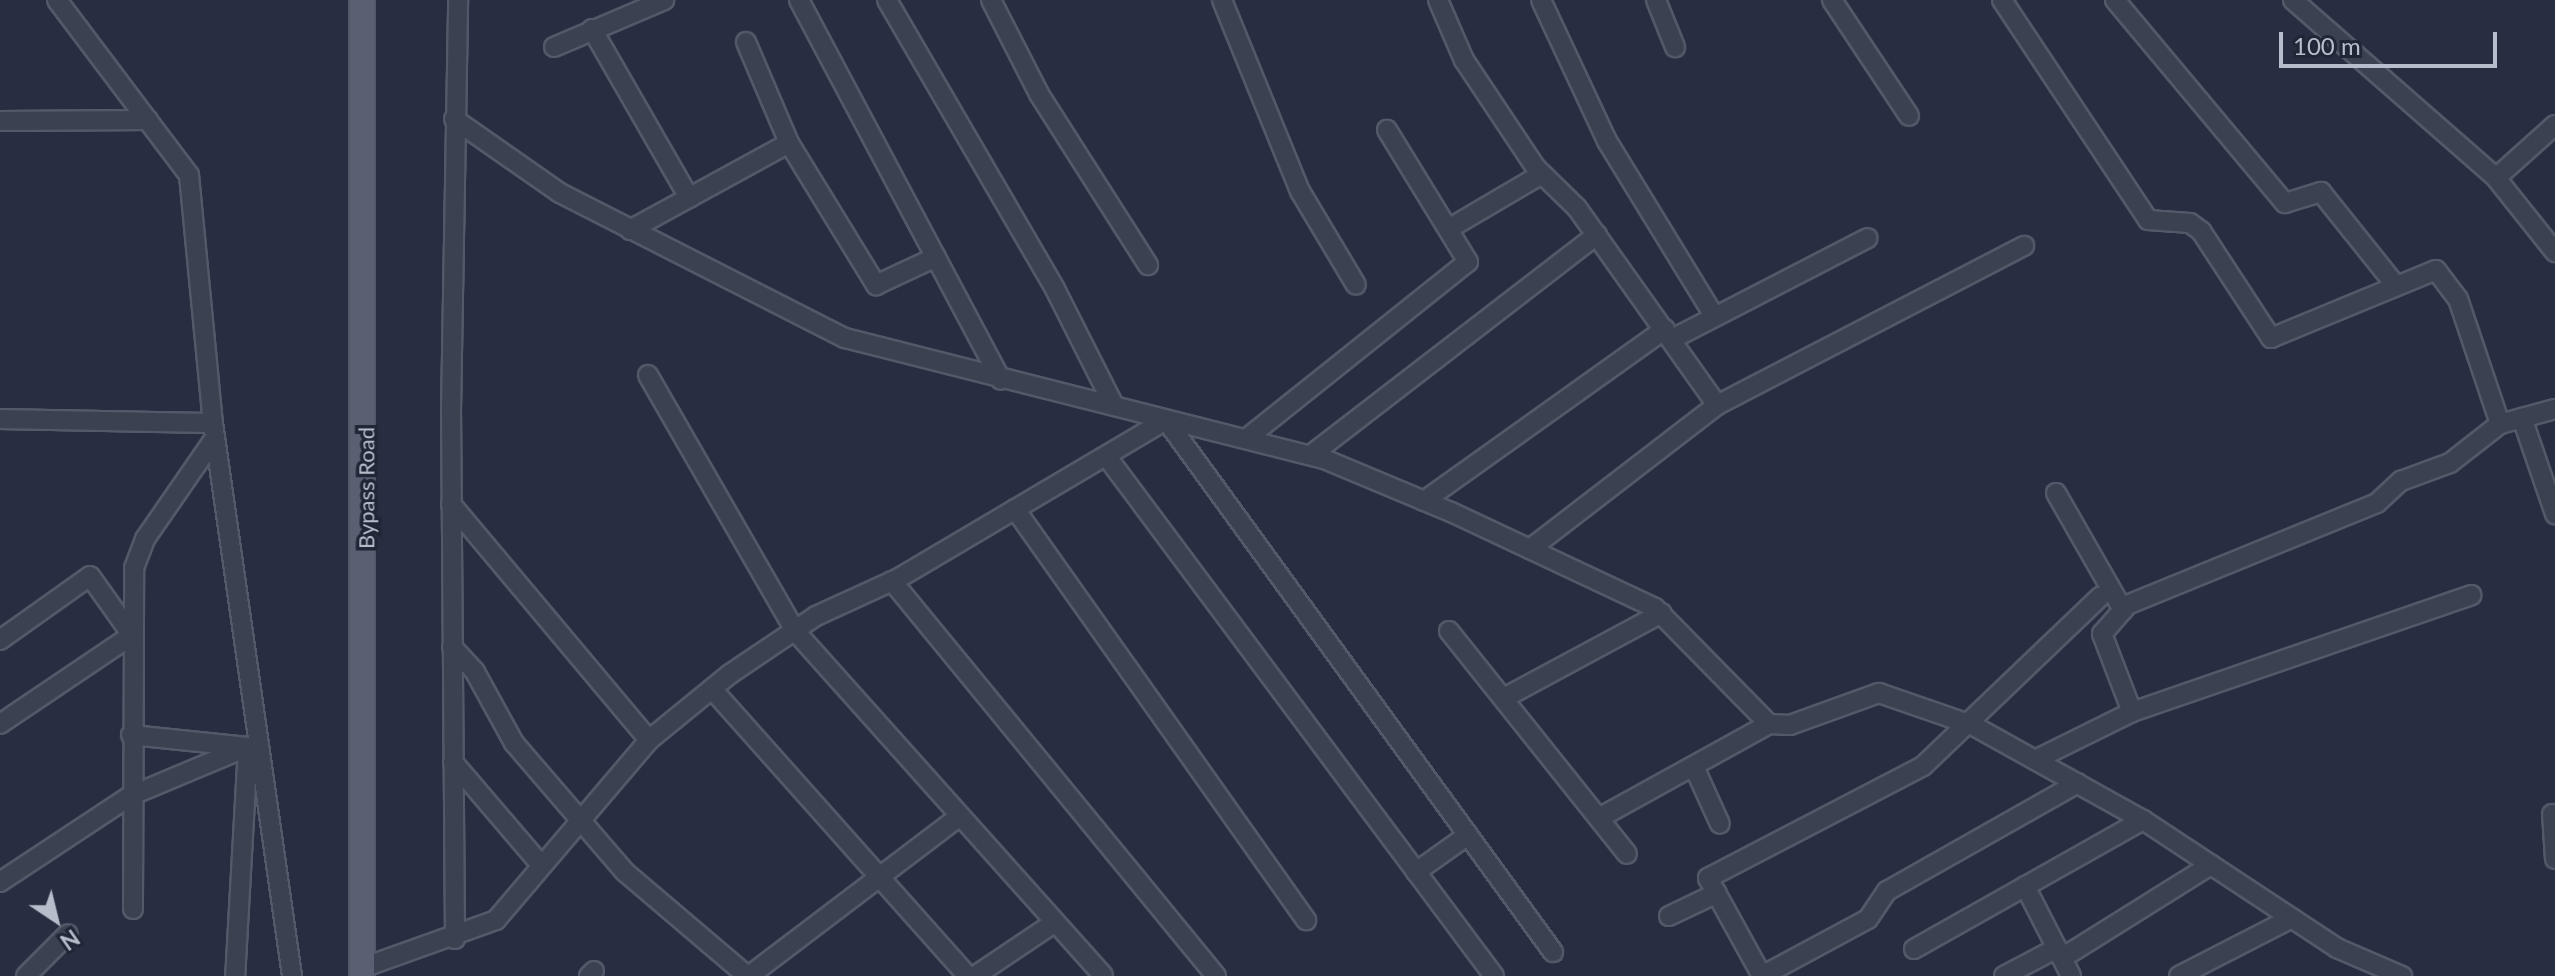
<!DOCTYPE html>
<html>
<head>
<meta charset="utf-8">
<style>
	body { margin:0 }
	#map { position:relative; width:2555px; height:976px; overflow:hidden; background:#272e41; font-family:Lato,sans-serif }
	div>[style] { position:absolute }
	.roads { filter:drop-shadow(2px 0 #535968) drop-shadow(-2px 0 #535968) drop-shadow(0 2px #535968) drop-shadow(0 -2px #535968) }
	.minor>* { height:18px; margin:-9px; padding:0 9px; transform-origin:9px; border-radius:9px; background:#3b4151 }
	.major>* { height:24px; margin:-12px; padding:0 12px; transform-origin:12px; border-radius:12px; background:#596071 }
	span { translate:-50% -50%; white-space:nowrap; text-align:center; line-height:1.15; -webkit-text-stroke:7px #202636; paint-order:stroke }
	.street-label { font-size:22px; color:#b8bdcb }
	.north { position:absolute; left:16px; top:880px; width:80px; height:80px; -webkit-text-stroke:6px #202636; paint-order:stroke; rotate:145deg; font-size:22px; font-weight:700; line-height:32px; text-align:center; color:#b8bdcb }
	.north::after { content:''; display:block; margin:auto; width:28px; height:36px; background:#b8bdcb; clip-path:polygon(50% 0,100% 100%,50% 72%,0 100%) }
	.scale { position:absolute; left:2279px; top:32px; width:218px; height:36px; box-sizing:border-box; border:4px solid #b8bdcb; border-top:0; padding-left:10px; font-size:24px; line-height:28px; white-space:nowrap; color:#b8bdcb; -webkit-text-stroke:6px #202636; paint-order:stroke }
</style>
</head>
<body>
<div id="map">
	<div class="roads">
		<div class="minor">
			<i style="left:57px;top:0;width:219px;rotate:53deg"></i>
			<i style="left:189px;top:175px;width:249px;rotate:84.5deg"></i>
			<i style="left:213px;top:423px;width:559px;rotate:81.87deg"></i>
			<i style="left:799px;top:0;width:430px;rotate:62deg"></i>
			<i style="left:887px;top:0;width:334px;rotate:59.8deg"></i>
			<i style="left:1055px;top:289px;width:131px;rotate:63.2deg"></i>
			<i style="left:991px;top:0;width:106px;rotate:62.9deg"></i>
			<i style="left:1039px;top:94px;width:203px;rotate:57.5deg"></i>
			<i style="left:1222px;top:0;width:206px;rotate:67.8deg"></i>
			<i style="left:1300px;top:191px;width:109px;rotate:59.2deg"></i>
			<i style="left:1438px;top:0;width:65px;rotate:66.6deg"></i>
			<i style="left:1464px;top:60px;width:130px;rotate:56.3deg"></i>
			<i style="left:1536px;top:168px;width:57px;rotate:44.3deg"></i>
			<i style="left:1577px;top:208px;width:242px;rotate:54.6deg"></i>
			<i style="left:1541px;top:0;width:156px;rotate:64.9deg"></i>
			<i style="left:1607px;top:141px;width:203px;rotate:58.5deg"></i>
			<i style="left:1656px;top:0;width:51px;rotate:68deg"></i>
			<i style="left:1832px;top:0;width:139px;rotate:56.4deg"></i>
			<i style="left:2002px;top:0;width:264px;rotate:56.4deg"></i>
			<i style="left:2148px;top:220px;width:42px;rotate:4.1deg"></i>
			<i style="left:2190px;top:223px;width:14px;rotate:36deg"></i>
			<i style="left:2201px;top:231px;width:128px;rotate:56.8deg"></i>
			<i style="left:2271px;top:338px;width:178px;rotate:-22.4deg"></i>
			<i style="left:2436px;top:270px;width:36px;rotate:53deg"></i>
			<i style="left:2458px;top:299px;width:132px;rotate:71.4deg"></i>
			<i style="left:2115px;top:0;width:265px;rotate:50.1deg"></i>
			<i style="left:2285px;top:203px;width:38px;rotate:-17deg"></i>
			<i style="left:2321px;top:192px;width:117px;rotate:51.3deg"></i>
			<i style="left:2293px;top:0;width:270px;rotate:41.2deg"></i>
			<i style="left:592px;top:29px;width:195px;rotate:60.1deg"></i>
			<i style="left:746px;top:42px;width:110px;rotate:66.9deg"></i>
			<i style="left:789px;top:143px;width:167px;rotate:58.5deg"></i>
			<i style="left:876px;top:285px;width:66px;rotate:-25deg"></i>
			<i style="left:554px;top:47px;width:120px;rotate:-23.1deg"></i>
			<i style="left:454px;top:119px;width:129px;rotate:34.9deg"></i>
			<i style="left:560px;top:193px;width:320px;rotate:27deg"></i>
			<i style="left:845px;top:338px;width:494px;rotate:14.2deg"></i>
			<i style="left:1324px;top:459px;width:138px;rotate:22.7deg"></i>
			<i style="left:1451px;top:512px;width:225px;rotate:25.2deg"></i>
			<i style="left:1655px;top:608px;width:163px;rotate:45.5deg"></i>
			<i style="left:1769px;top:724px;width:21px;rotate:3deg"></i>
			<i style="left:1790px;top:725px;width:95px;rotate:-19.8deg"></i>
			<i style="left:1879px;top:693px;width:98px;rotate:19deg"></i>
			<i style="left:1972px;top:725px;width:196px;rotate:29.1deg"></i>
			<i style="left:2143px;top:820px;width:232px;rotate:33.4deg"></i>
			<i style="left:2337px;top:948px;width:71px;rotate:23.3deg"></i>
			<i style="left:0;top:121px;width:148px;rotate:-0.4deg"></i>
			<i style="left:2555px;top:125px;width:79px;rotate:138.1deg"></i>
			<i style="left:2496px;top:178px;width:95px;rotate:51.4deg"></i>
			<i style="left:1450px;top:228px;width:107px;rotate:-30.4deg"></i>
			<i style="left:630px;top:230px;width:181px;rotate:-28.7deg"></i>
			<i style="left:1672px;top:339px;width:220px;rotate:-27.3deg"></i>
			<i style="left:648px;top:375px;width:295px;rotate:60.1deg"></i>
			<i style="left:795px;top:631px;width:462px;rotate:48.2deg"></i>
			<i style="left:2522px;top:418px;width:102px;rotate:71deg"></i>
			<i style="left:0;top:419px;width:213px;rotate:1.1deg"></i>
			<i style="left:1246px;top:439px;width:284px;rotate:-38.6deg"></i>
			<i style="left:1468px;top:262px;width:155px;rotate:-121.5deg"></i>
			<i style="left:1311px;top:455px;width:361px;rotate:-37.6deg"></i>
			<i style="left:1107px;top:457px;width:647px;rotate:53.29deg"></i>
			<i style="left:2056px;top:493px;width:135px;rotate:60.2deg"></i>
			<i style="left:1424px;top:501px;width:296px;rotate:-35.5deg"></i>
			<i style="left:451px;top:504px;width:308px;rotate:50deg"></i>
			<i style="left:1015px;top:509px;width:504px;rotate:54.7deg"></i>
			<i style="left:1530px;top:549px;width:236px;rotate:-37.6deg"></i>
			<i style="left:1717px;top:405px;width:346px;rotate:-27.4deg"></i>
			<i style="left:892px;top:581px;width:511px;rotate:50.64deg"></i>
			<i style="left:1449px;top:631px;width:285px;rotate:51.4deg"></i>
			<i style="left:0;top:640px;width:110px;rotate:-35.4deg"></i>
			<i style="left:90px;top:576px;width:72px;rotate:54.6deg"></i>
			<i style="left:132px;top:635px;width:159px;rotate:146deg"></i>
			<i style="left:452px;top:647px;width:34px;rotate:47deg"></i>
			<i style="left:475px;top:672px;width:81px;rotate:61.2deg"></i>
			<i style="left:514px;top:743px;width:170px;rotate:49.3deg"></i>
			<i style="left:625px;top:872px;width:160px;rotate:40.4deg"></i>
			<i style="left:712px;top:689px;width:385px;rotate:48.3deg"></i>
			<i style="left:1504px;top:698px;width:179px;rotate:-28.3deg"></i>
			<i style="left:2132px;top:712px;width:84px;rotate:-111deg"></i>
			<i style="left:2102px;top:634px;width:38px;rotate:-49deg"></i>
			<i style="left:2127px;top:605px;width:270px;rotate:-22.2deg"></i>
			<i style="left:2377px;top:503px;width:33px;rotate:-43deg"></i>
			<i style="left:2401px;top:481px;width:52px;rotate:-20.2deg"></i>
			<i style="left:2450px;top:463px;width:63px;rotate:-38deg"></i>
			<i style="left:2500px;top:424px;width:57px;rotate:-15.3deg"></i>
			<i style="left:131px;top:735px;width:118px;rotate:5.9deg"></i>
			<i style="left:248px;top:747px;width:229px;rotate:93.2deg"></i>
			<i style="left:2035px;top:760px;width:108px;rotate:-26.3deg"></i>
			<i style="left:2132px;top:712px;width:359px;rotate:-19deg"></i>
			<i style="left:453px;top:762px;width:135px;rotate:49.5deg"></i>
			<i style="left:1695px;top:769px;width:60px;rotate:65.6deg"></i>
			<i style="left:2552px;top:814px;width:45px;rotate:86.2deg"></i>
			<i style="left:1599px;top:818px;width:194px;rotate:-28.9deg"></i>
			<i style="left:1416px;top:872px;width:64px;rotate:-35.4deg"></i>
			<i style="left:0;top:882px;width:156px;rotate:-33.5deg"></i>
			<i style="left:130px;top:796px;width:125px;rotate:-22.7deg"></i>
			<i style="left:2025px;top:886px;width:101px;rotate:62.9deg"></i>
			<i style="left:133px;top:909px;width:341px;rotate:-89.8deg"></i>
			<i style="left:134px;top:568px;width:31px;rotate:-69deg"></i>
			<i style="left:145px;top:539px;width:123px;rotate:-55.3deg"></i>
			<i style="left:1669px;top:916px;width:53px;rotate:-25.6deg"></i>
			<i style="left:455px;top:939px;width:528px;rotate:-90.43deg"></i>
			<i style="left:451px;top:411px;width:411px;rotate:-89deg"></i>
			<i style="left:1914px;top:949px;width:263px;rotate:-29.4deg"></i>
			<i style="left:2062px;top:958px;width:176px;rotate:-32deg"></i>
			<i style="left:362px;top:968px;width:142px;rotate:-19.7deg"></i>
			<i style="left:496px;top:920px;width:236px;rotate:-49.6deg"></i>
			<i style="left:649px;top:740px;width:104px;rotate:-39.2deg"></i>
			<i style="left:730px;top:674px;width:104px;rotate:-34deg"></i>
			<i style="left:816px;top:616px;width:91px;rotate:-24.6deg"></i>
			<i style="left:899px;top:578px;width:310px;rotate:-30.6deg"></i>
			<i style="left:1166px;top:420px;width:658px;rotate:53.97deg"></i>
			<i style="left:26px;top:976px;width:59px;rotate:-45deg"></i>
			<i style="left:589px;top:976px;width:7px;rotate:-45deg"></i>
			<i style="left:749px;top:976px;width:260px;rotate:-37.2deg"></i>
			<i style="left:975px;top:976px;width:95px;rotate:-33.9deg"></i>
			<i style="left:1762px;top:976px;width:112px;rotate:-118.9deg"></i>
			<i style="left:1708px;top:878px;width:242px;rotate:-27.5deg"></i>
			<i style="left:1923px;top:766px;width:245px;rotate:-43.7deg"></i>
			<i style="left:1762px;top:976px;width:120px;rotate:-28.3deg"></i>
			<i style="left:1868px;top:919px;width:34px;rotate:-56deg"></i>
			<i style="left:1887px;top:891px;width:219px;rotate:-29.5deg"></i>
			<i style="left:2004px;top:976px;width:60px;rotate:-27.8deg"></i>
			<i style="left:2179px;top:976px;width:127px;rotate:-27.2deg"></i>
		</div>
		<div class="major">
			<i style="left:362px;top:976px;width:976px;rotate:-90deg"></i>
		</div>
	</div>
	<div class="street-label">
		<span style="left:366px;top:488px;rotate:-90deg">Bypass Road</span>
	</div>
	<div class="north">N</div>
	<div class="scale">100 m</div>
</div>
</body>
</html>
